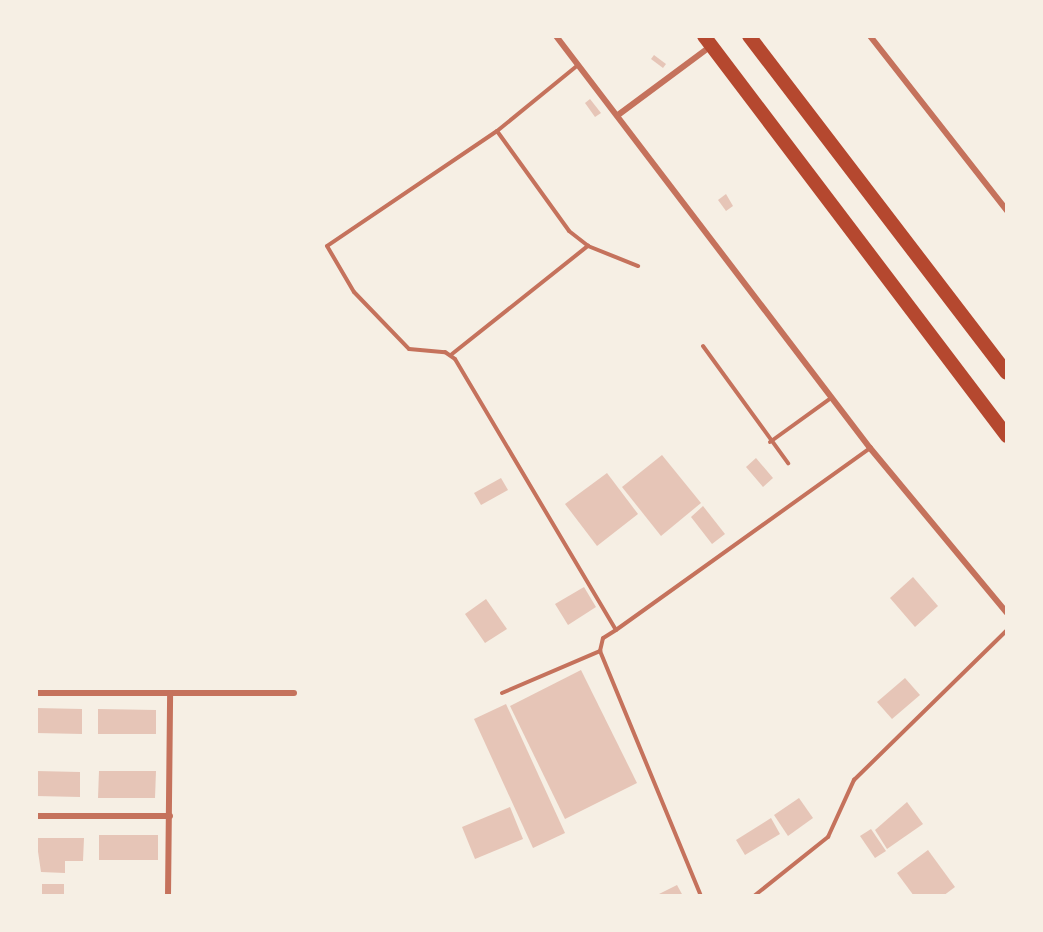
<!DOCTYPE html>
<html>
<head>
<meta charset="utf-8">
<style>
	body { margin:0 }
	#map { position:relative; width:1043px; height:932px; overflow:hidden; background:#f6efe4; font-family:Commissioner,sans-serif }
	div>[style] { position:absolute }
	.building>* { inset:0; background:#e6c5b7 }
	.service>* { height:4px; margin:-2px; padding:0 2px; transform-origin:2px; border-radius:2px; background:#c5725c }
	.minor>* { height:6px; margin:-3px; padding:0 3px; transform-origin:3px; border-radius:3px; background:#c5725c }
	.motorway>* { height:14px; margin:-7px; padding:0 7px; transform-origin:7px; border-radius:7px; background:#b5482f }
	span { translate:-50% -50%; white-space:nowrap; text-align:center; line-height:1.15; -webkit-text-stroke:4.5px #f6efe4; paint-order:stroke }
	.frame { position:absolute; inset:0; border:38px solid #f6efe4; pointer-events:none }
</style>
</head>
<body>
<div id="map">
	<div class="building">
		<i style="clip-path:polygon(654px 55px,666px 64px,663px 68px,651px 59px)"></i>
		<i style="clip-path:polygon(590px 99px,601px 113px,595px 117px,585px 103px)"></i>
		<i style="clip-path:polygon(726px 194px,733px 206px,726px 211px,718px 200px)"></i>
		<i style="clip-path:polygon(662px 455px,701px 503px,661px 536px,622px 487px)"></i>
		<i style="clip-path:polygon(756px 458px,773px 478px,763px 487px,746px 467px)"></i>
		<i style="clip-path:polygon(607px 473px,638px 514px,597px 546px,565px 504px)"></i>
		<i style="clip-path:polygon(501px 478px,508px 490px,481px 505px,474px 493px)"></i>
		<i style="clip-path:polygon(703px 506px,725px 534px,712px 544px,691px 517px)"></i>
		<i style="clip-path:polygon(913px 577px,938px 606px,915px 627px,890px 598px)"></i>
		<i style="clip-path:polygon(584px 587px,596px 607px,568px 625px,555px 604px)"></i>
		<i style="clip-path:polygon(486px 599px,507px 629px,485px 643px,465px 614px)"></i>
		<i style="clip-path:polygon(581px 670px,637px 783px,565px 819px,510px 706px)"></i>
		<i style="clip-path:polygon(905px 678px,920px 695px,892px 719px,877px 702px)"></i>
		<i style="clip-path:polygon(506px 704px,565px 833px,533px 848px,474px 719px)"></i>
		<i style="clip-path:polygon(36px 708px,82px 709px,82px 734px,36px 733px)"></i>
		<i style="clip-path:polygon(98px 709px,156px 710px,156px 734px,98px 734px)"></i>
		<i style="clip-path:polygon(36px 771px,80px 772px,80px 797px,36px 796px)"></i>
		<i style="clip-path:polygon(99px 771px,156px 771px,155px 798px,98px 798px)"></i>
		<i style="clip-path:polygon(799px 798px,813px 818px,788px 836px,774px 815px)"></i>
		<i style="clip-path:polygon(907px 802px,923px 824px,887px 849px,875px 830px)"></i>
		<i style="clip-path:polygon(510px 807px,523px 839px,475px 859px,462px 827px)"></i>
		<i style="clip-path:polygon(771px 818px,780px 834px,745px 855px,736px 840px)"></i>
		<i style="clip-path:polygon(871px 829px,886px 851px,875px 858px,860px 836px)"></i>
		<i style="clip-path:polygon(99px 835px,158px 835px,158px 860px,99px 860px)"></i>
		<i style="clip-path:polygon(36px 838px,84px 838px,83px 861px,65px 861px,65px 873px,41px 872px)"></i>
		<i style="clip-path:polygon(928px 850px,955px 887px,943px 896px,914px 896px,897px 873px)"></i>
		<i style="clip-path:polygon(42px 884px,64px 884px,64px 896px,42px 896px)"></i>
		<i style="clip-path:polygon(677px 885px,683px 896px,655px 896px)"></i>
	</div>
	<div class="service">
		<i style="left:578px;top:65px;width:104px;rotate:140.8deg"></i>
		<i style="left:497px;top:131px;width:205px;rotate:145.9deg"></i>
		<i style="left:327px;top:246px;width:53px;rotate:59.6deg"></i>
		<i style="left:354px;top:292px;width:79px;rotate:46deg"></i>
		<i style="left:409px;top:349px;width:36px;rotate:5deg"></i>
		<i style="left:445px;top:352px;width:12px;rotate:35deg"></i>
		<i style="left:455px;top:359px;width:315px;rotate:59.3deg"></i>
		<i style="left:616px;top:630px;width:15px;rotate:148deg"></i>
		<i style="left:603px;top:638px;width:13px;rotate:103deg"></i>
		<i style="left:600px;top:651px;width:265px;rotate:67.6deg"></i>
		<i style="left:497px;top:131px;width:123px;rotate:54.2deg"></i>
		<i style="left:569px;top:231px;width:24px;rotate:38deg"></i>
		<i style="left:588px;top:246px;width:54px;rotate:21.8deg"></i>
		<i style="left:703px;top:346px;width:145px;rotate:54deg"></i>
		<i style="left:452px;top:354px;width:174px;rotate:-38.5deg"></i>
		<i style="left:770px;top:442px;width:75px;rotate:-35.8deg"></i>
		<i style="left:616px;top:630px;width:312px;rotate:-35.6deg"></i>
		<i style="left:502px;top:693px;width:107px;rotate:-23.2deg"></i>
		<i style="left:754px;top:896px;width:95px;rotate:-38.6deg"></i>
		<i style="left:828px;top:837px;width:63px;rotate:-65.5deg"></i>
		<i style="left:854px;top:780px;width:214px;rotate:-44.4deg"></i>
	</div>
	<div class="minor">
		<i style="left:556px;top:36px;width:518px;rotate:52.69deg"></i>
		<i style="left:870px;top:448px;width:214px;rotate:50.3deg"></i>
		<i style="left:870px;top:36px;width:222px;rotate:51.9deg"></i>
		<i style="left:618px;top:115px;width:116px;rotate:-36.6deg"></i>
		<i style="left:36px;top:693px;width:258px"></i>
		<i style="left:36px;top:816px;width:134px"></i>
		<i style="left:168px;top:896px;width:203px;rotate:-89.4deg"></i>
	</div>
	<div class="motorway">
		<i style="left:704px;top:36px;width:502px;rotate:52.86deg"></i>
		<i style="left:749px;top:36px;width:424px;rotate:52.6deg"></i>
	</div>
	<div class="frame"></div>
</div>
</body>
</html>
